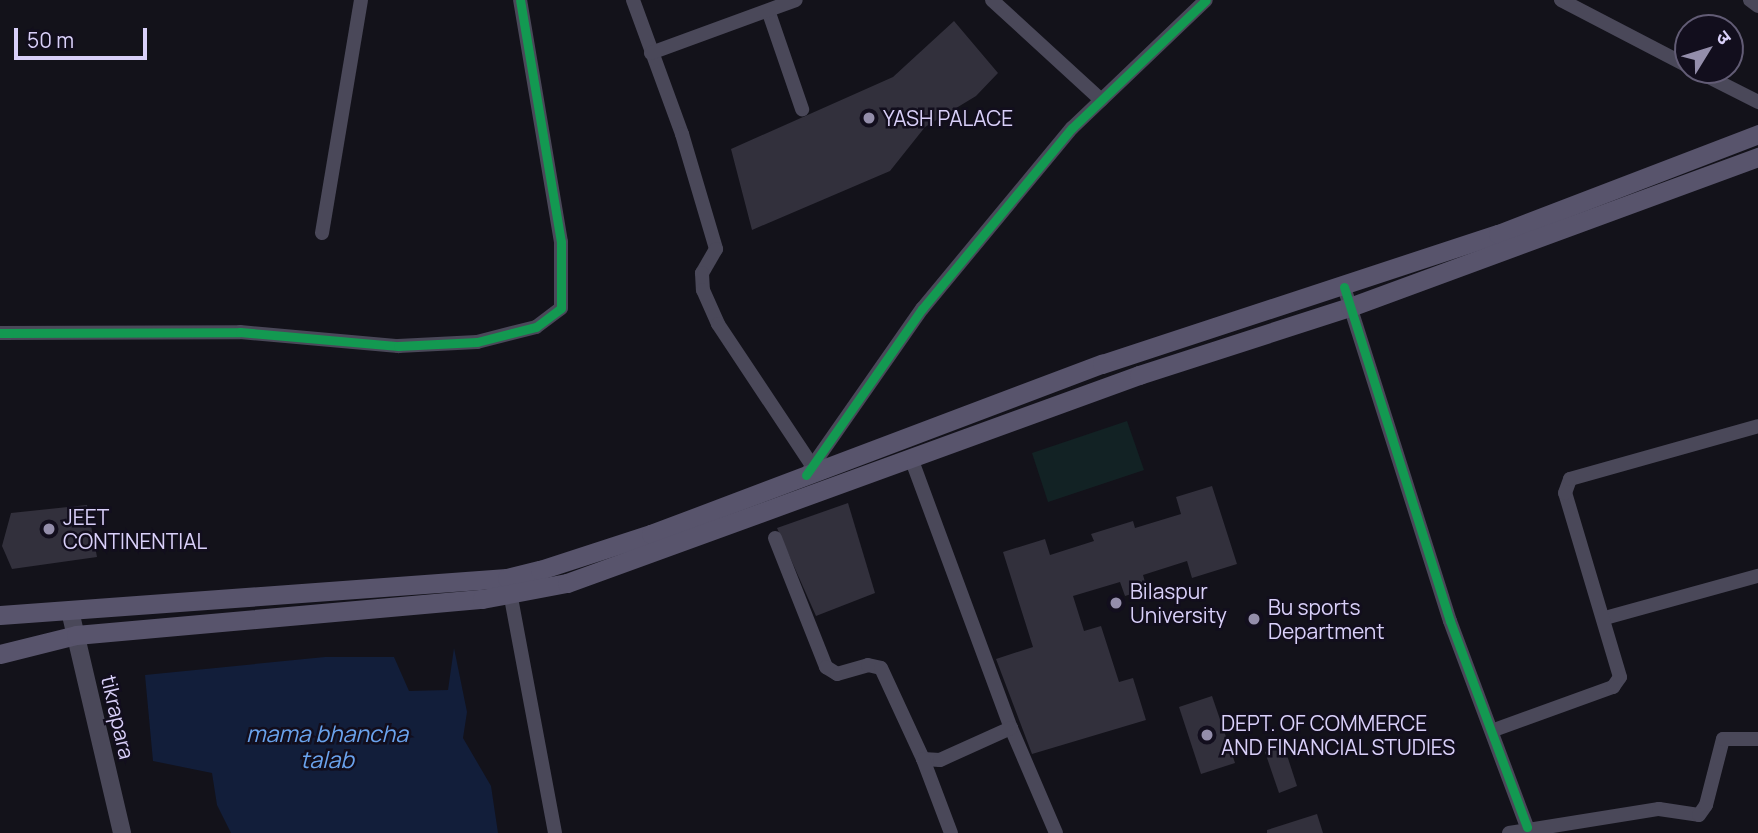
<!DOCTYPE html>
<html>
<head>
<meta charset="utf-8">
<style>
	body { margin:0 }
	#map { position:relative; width:1758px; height:833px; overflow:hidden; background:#13121a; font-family:Manrope,"Noto Sans Devanagari",sans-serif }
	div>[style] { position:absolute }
	.green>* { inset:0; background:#122224 }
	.water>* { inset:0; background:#121e3a }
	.building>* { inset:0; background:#32303c }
	.minor>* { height:14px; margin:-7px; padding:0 7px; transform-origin:7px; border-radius:7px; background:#4a4859 }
	.tertiary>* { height:18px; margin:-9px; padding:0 9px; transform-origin:9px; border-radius:9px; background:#4a4859 }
	.secondary>* { height:19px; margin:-9.5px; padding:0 9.5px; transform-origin:9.5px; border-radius:9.5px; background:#58546c }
	.cycleway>* { height:9px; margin:-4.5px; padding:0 4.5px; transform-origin:4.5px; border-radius:4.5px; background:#139951 }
	.dots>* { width:19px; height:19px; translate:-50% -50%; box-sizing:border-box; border:4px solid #120e1d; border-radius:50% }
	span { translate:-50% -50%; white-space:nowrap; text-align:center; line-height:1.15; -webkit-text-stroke:5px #120e1d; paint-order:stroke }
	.poi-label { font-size:21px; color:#d9d0f9 }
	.left { translate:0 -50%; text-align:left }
	.street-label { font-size:21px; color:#d9d0f9 }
	.water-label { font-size:23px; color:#6aa3ed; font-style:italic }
	.north { position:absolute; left:1674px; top:14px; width:70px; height:70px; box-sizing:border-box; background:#120e1d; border:2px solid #625c75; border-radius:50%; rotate:52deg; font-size:19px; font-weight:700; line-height:28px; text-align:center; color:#d9d0f9 }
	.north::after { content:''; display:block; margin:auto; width:24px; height:32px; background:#948eab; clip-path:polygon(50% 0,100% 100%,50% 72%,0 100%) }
	.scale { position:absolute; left:14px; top:28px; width:133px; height:32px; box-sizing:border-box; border:4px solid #d9d0f9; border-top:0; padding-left:9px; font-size:21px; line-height:24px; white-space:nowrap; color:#d9d0f9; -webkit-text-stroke:5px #120e1d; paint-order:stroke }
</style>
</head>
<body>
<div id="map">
	<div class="green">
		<i style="clip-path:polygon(1127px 421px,1144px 470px,1048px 502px,1032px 453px)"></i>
	</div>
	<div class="water">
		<i style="clip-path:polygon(454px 648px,467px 712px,463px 738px,491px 786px,498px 833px,231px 833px,217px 805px,212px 773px,153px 761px,145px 675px,325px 657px,394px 657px,409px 691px,448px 690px)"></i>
	</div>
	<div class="building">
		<i style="clip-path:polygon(954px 21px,998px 73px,976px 96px,925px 127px,890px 171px,752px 230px,731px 149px,893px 77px)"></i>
		<i style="clip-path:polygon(1212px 486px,1237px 564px,1192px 578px,1187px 561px,1143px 575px,1147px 589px,1125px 596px,1120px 582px,1073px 596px,1084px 631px,1101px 626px,1119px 682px,1133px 678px,1146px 720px,1032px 754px,996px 659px,1033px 647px,1003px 552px,1045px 539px,1050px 555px,1094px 541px,1091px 534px,1133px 521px,1135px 528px,1181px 514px,1176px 497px)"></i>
		<i style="clip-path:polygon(848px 503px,875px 593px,816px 616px,777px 528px)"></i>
		<i style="clip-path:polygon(87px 505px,97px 557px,12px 569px,2px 546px,11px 513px)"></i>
		<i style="clip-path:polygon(1212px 696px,1235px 763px,1201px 774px,1179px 707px)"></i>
		<i style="clip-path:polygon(1284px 746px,1297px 786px,1279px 793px,1265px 752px)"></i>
		<i style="clip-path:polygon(1317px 814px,1323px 833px,1267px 833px,1267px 830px)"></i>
	</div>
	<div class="minor">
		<i style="left:633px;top:0;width:143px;rotate:69.9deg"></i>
		<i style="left:682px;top:134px;width:120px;rotate:73.5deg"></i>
		<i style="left:716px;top:249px;width:28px;rotate:120deg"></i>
		<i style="left:702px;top:273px;width:17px;rotate:87deg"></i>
		<i style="left:703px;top:290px;width:37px;rotate:66deg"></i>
		<i style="left:718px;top:324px;width:168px;rotate:56.4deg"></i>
		<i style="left:992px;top:0;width:148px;rotate:42.5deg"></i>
		<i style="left:1561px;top:0;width:143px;rotate:27.5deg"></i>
		<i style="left:1750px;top:0;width:10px;rotate:37deg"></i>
		<i style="left:769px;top:13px;width:102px;rotate:71deg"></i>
		<i style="left:651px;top:53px;width:154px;rotate:-20.1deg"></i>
		<i style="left:1695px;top:70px;width:71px;rotate:26.9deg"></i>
		<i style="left:322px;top:233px;width:236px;rotate:-80.5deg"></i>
		<i style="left:1344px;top:287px;width:350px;rotate:72.4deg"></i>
		<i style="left:1450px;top:621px;width:220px;rotate:69.5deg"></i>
		<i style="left:0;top:333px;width:240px;rotate:-0.2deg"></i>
		<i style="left:240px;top:332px;width:159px;rotate:5.1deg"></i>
		<i style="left:398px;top:346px;width:79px;rotate:-2.9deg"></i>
		<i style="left:477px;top:342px;width:61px;rotate:-14.3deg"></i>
		<i style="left:536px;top:327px;width:31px;rotate:-37deg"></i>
		<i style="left:561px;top:308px;width:66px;rotate:-90deg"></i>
		<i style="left:561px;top:242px;width:245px;rotate:-99.6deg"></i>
		<i style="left:911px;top:458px;width:288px;rotate:69.7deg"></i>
		<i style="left:1011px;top:728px;width:114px;rotate:66.8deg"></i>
		<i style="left:806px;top:475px;width:203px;rotate:-55.1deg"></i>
		<i style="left:922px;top:309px;width:235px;rotate:-50.4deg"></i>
		<i style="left:1072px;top:128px;width:185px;rotate:-43.7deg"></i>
		<i style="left:775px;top:538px;width:139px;rotate:68.4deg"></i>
		<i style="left:826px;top:667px;width:13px;rotate:32deg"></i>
		<i style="left:837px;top:674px;width:32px;rotate:-16deg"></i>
		<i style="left:868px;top:665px;width:13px;rotate:13deg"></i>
		<i style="left:881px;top:668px;width:100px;rotate:65.2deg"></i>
		<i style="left:923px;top:759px;width:17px;rotate:3deg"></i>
		<i style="left:940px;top:760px;width:78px;rotate:-24.3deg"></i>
		<i style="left:509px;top:587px;width:250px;rotate:79.4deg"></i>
		<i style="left:1605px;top:618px;width:159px;rotate:-15.4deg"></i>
		<i style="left:1494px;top:730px;width:127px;rotate:-19.9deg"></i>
		<i style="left:1613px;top:687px;width:12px;rotate:-55deg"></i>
		<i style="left:1620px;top:677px;width:192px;rotate:-106.6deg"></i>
		<i style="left:1565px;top:493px;width:15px;rotate:-70deg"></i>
		<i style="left:1570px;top:479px;width:195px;rotate:-15.7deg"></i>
		<i style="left:923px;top:759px;width:79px;rotate:69.3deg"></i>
		<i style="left:1509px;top:833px;width:152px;rotate:-9.1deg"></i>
		<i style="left:1659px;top:809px;width:40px;rotate:8.5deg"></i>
		<i style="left:1699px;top:815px;width:12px;rotate:-55deg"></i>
		<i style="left:1706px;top:805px;width:68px;rotate:-75.6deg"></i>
		<i style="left:1723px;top:739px;width:35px"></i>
	</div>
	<div class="tertiary">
		<i style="left:70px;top:611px;width:228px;rotate:76.8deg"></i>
	</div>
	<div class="secondary">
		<i style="left:0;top:615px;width:508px;rotate:-4.17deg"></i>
		<i style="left:507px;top:578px;width:34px;rotate:-14deg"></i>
		<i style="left:540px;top:570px;width:117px;rotate:-18deg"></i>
		<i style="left:651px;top:534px;width:482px;rotate:-20.7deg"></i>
		<i style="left:1102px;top:364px;width:417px;rotate:-18.2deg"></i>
		<i style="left:1498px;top:234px;width:279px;rotate:-21deg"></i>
		<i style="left:0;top:654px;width:78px;rotate:-14deg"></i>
		<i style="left:76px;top:635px;width:408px;rotate:-5.1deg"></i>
		<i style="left:482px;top:599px;width:86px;rotate:-10.7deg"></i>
		<i style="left:567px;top:583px;width:609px;rotate:-19.98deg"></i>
		<i style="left:1139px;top:375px;width:222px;rotate:-17.9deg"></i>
		<i style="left:1350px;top:307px;width:435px;rotate:-20.2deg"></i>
	</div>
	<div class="cycleway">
		<i style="left:1344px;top:287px;width:350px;rotate:72.4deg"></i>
		<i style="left:1450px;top:621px;width:220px;rotate:69.5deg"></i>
		<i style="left:0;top:333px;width:240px;rotate:-0.2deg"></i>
		<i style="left:240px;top:332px;width:159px;rotate:5.1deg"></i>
		<i style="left:398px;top:346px;width:79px;rotate:-2.9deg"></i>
		<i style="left:477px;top:342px;width:61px;rotate:-14.3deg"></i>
		<i style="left:536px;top:327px;width:31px;rotate:-37deg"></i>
		<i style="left:561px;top:308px;width:66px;rotate:-90deg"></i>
		<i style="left:561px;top:242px;width:245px;rotate:-99.6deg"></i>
		<i style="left:806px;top:475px;width:203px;rotate:-55.1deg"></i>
		<i style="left:922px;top:309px;width:235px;rotate:-50.4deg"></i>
		<i style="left:1072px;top:128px;width:185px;rotate:-43.7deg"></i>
	</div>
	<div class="dots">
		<i style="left:869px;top:118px;background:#948eab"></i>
		<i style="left:49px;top:529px;background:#948eab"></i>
		<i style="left:1116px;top:603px;background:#948eab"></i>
		<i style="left:1254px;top:619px;background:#948eab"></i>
		<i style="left:1207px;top:735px;background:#948eab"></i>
	</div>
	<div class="poi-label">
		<span class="left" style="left:883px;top:118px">YASH PALACE</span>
		<span class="left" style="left:63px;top:529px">JEET<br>CONTINENTIAL</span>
		<span class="left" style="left:1130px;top:603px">Bilaspur<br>University</span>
		<span class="left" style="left:1268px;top:619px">Bu sports<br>Department</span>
		<span class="left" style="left:1221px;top:735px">DEPT. OF COMMERCE<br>AND FINANCIAL STUDIES</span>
	</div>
	<div class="street-label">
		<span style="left:118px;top:717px;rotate:77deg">tikrapara</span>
	</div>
	<div class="water-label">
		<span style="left:327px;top:746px">mama bhancha<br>talab</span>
	</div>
	<div class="north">उ</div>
	<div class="scale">50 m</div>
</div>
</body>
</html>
